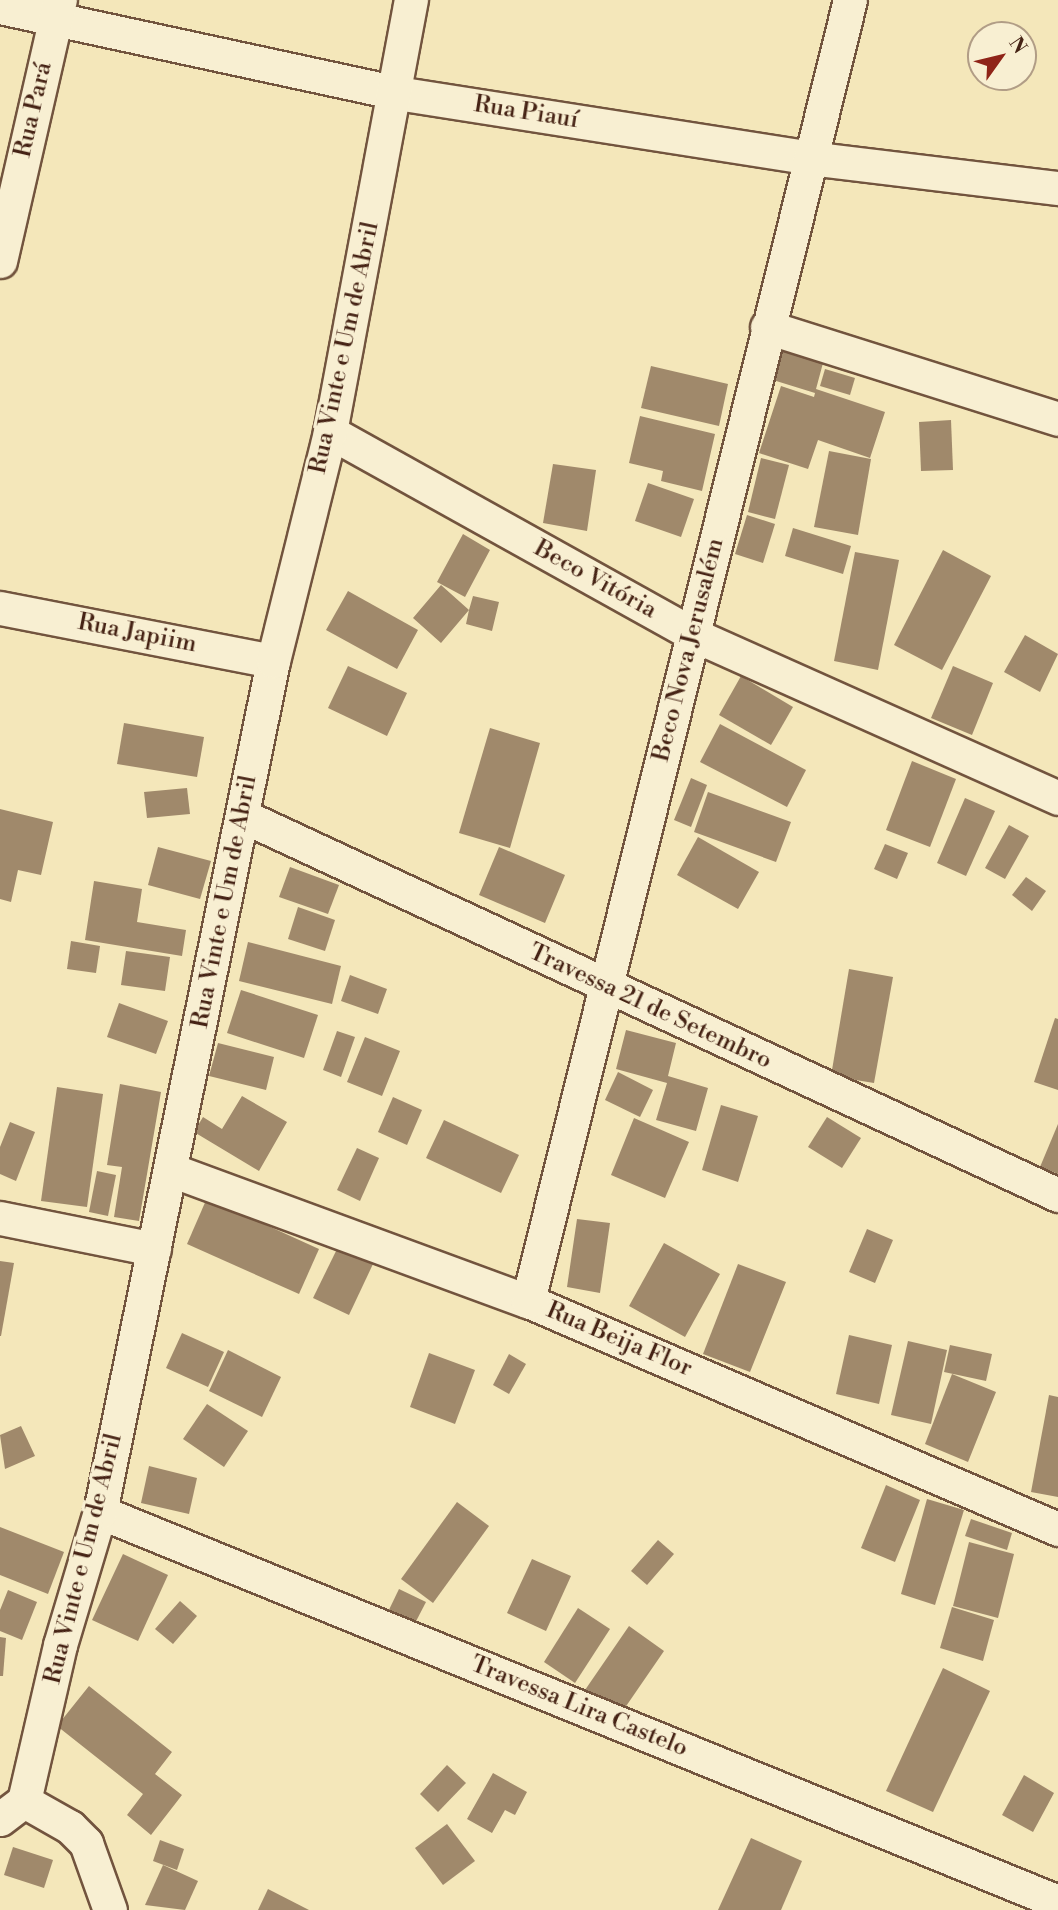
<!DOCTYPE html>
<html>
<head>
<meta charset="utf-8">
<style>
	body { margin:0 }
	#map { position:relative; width:1058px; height:1910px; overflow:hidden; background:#f4e7ba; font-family:"Libre Bodoni",serif }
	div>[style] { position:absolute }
	.building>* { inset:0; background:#a0896b }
	.roads { filter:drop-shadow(2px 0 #72543e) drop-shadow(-2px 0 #72543e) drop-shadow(0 2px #72543e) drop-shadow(0 -2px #72543e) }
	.street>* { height:33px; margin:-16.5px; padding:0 16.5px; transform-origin:16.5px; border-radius:16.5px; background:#f8efd2 }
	span { translate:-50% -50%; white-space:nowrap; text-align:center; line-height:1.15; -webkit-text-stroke:6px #f8efd2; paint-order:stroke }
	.street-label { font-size:24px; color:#462315 }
	.north { position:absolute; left:967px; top:21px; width:70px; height:70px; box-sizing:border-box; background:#f8efd2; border:2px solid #b19d86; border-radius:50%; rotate:56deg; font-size:19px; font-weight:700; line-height:28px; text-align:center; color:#462315 }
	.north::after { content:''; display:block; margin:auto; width:24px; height:32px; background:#8f2418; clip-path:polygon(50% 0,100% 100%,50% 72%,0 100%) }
</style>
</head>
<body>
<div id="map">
	<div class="building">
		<i style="clip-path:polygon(781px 350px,823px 363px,816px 389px,885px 412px,870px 458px,818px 440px,808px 469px,759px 453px,781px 386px,814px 397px,815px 393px,773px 380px)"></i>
		<i style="clip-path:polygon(651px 366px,728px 384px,719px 426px,641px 408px)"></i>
		<i style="clip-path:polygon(825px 369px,855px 378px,850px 395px,820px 386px)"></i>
		<i style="clip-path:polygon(640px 416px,715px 434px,702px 491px,661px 481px,663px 471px,629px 463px)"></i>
		<i style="clip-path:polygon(951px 420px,953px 470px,921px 471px,919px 422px)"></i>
		<i style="clip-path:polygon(829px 451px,871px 459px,858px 535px,814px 527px)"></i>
		<i style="clip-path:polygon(761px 458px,789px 465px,775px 519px,748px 512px)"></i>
		<i style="clip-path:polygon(553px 464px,596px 470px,587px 531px,543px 523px)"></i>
		<i style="clip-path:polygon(648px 483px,694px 499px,681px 537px,635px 521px)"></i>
		<i style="clip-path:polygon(747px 515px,775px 524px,763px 563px,735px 554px)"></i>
		<i style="clip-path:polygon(793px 528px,851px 546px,843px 574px,785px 556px)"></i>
		<i style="clip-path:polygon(463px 534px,490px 550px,465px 597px,437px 582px)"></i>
		<i style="clip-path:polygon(943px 550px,991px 576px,942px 670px,894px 645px)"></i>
		<i style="clip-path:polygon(855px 552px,899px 560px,878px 670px,834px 661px)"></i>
		<i style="clip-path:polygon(441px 585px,469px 610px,473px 596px,499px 602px,492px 631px,466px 624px,469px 610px,441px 643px,413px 618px)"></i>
		<i style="clip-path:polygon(348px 591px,418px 630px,397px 669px,326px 630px)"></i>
		<i style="clip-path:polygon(1025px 635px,1058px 654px,1040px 692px,1004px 672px)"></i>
		<i style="clip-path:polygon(348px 666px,407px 693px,387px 736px,328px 708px)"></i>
		<i style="clip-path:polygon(953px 666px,993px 683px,972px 735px,931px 718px)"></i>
		<i style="clip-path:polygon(741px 676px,793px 707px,771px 745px,719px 715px)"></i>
		<i style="clip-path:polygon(124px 723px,204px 737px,197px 777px,117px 764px)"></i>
		<i style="clip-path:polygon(720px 724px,806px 770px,787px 807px,700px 762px)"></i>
		<i style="clip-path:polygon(490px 728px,540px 743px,510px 848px,459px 833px)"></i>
		<i style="clip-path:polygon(912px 761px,956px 779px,930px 847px,886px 830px)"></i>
		<i style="clip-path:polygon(691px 778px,707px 785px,691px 827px,674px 820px)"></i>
		<i style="clip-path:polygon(187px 788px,190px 814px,147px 818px,144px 792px)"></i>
		<i style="clip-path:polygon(708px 792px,791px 822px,776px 862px,694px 832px)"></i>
		<i style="clip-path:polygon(965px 798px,995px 811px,966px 876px,937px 863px)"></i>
		<i style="clip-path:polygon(0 809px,53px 822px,41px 875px,18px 870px,11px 902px,0 899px)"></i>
		<i style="clip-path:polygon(1009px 825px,1029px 836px,1005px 879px,985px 868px)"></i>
		<i style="clip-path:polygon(698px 837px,759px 872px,738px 909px,677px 875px)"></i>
		<i style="clip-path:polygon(885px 844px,908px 853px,897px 879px,874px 869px)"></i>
		<i style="clip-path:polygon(158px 847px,211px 861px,200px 899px,148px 885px)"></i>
		<i style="clip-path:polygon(499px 847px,565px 875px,545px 923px,479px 895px)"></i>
		<i style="clip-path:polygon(290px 867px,339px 885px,328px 914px,279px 897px)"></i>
		<i style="clip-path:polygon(1026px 877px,1046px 891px,1032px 911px,1012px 895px)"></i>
		<i style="clip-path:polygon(94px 881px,142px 889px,137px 922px,186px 930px,182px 956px,85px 940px)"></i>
		<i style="clip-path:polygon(298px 907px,335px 920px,325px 951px,288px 939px)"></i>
		<i style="clip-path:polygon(71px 941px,100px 946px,96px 973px,67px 969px)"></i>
		<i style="clip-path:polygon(248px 942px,341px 966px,332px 1004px,239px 981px)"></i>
		<i style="clip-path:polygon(126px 951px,170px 957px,165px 991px,121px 985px)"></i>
		<i style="clip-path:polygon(849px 969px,893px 977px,874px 1083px,831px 1076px)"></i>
		<i style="clip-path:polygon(350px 975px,387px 989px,378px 1014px,341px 1001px)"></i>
		<i style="clip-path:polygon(241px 990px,318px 1015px,304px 1058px,227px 1033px)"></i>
		<i style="clip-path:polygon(119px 1003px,168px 1021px,156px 1054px,107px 1037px)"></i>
		<i style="clip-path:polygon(1055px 1018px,1058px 1019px,1058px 1090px,1034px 1082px)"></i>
		<i style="clip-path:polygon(626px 1030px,676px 1043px,668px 1076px,708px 1088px,696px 1131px,656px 1120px,667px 1083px,616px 1069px)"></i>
		<i style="clip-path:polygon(337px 1031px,355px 1037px,341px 1077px,323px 1070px)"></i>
		<i style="clip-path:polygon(365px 1037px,400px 1051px,382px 1096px,347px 1082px)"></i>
		<i style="clip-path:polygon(218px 1043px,274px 1057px,266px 1090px,209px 1076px)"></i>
		<i style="clip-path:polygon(618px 1072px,653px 1090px,640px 1117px,605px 1100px)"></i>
		<i style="clip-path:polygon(120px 1084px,161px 1092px,139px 1221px,114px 1217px,122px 1167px,107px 1165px)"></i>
		<i style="clip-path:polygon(57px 1087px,103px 1094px,87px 1207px,41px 1201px)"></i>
		<i style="clip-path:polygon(242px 1096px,287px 1122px,259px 1171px,194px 1132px,203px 1117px,222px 1129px)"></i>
		<i style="clip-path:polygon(393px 1097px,422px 1110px,407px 1145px,378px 1132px)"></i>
		<i style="clip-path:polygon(721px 1105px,758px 1116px,738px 1182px,702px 1170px)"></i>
		<i style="clip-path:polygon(827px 1117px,861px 1138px,842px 1168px,808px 1147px)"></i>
		<i style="clip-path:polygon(634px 1118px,689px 1142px,665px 1198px,611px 1175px)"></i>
		<i style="clip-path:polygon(444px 1120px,519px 1155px,501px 1193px,426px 1158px)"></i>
		<i style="clip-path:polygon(10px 1122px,35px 1132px,16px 1181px,0 1174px,0 1147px)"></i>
		<i style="clip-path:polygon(1058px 1124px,1058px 1174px,1040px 1167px)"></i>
		<i style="clip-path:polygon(357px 1148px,379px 1158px,360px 1201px,337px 1190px)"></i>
		<i style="clip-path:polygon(97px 1171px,116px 1175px,108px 1216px,89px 1212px)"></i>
		<i style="clip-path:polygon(207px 1198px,319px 1249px,299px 1294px,187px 1244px)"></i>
		<i style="clip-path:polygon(577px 1219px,610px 1223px,600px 1293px,567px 1287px)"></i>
		<i style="clip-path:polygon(867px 1229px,893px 1240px,875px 1283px,849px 1272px)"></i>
		<i style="clip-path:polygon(664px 1243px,720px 1274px,685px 1337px,629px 1306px)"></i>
		<i style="clip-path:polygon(338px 1247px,373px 1264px,349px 1315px,313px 1298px)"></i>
		<i style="clip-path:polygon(0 1261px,14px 1263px,1px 1336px,0 1336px)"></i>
		<i style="clip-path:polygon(738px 1264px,786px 1282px,750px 1372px,703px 1354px)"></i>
		<i style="clip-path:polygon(182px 1333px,224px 1352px,208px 1387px,166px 1368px)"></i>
		<i style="clip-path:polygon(849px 1335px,892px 1345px,879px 1404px,836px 1394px)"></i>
		<i style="clip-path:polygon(908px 1341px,947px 1350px,931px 1424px,891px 1415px)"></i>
		<i style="clip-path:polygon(950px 1345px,992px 1354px,986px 1381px,944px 1372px)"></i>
		<i style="clip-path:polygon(228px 1350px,281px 1377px,262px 1417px,209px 1391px)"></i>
		<i style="clip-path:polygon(429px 1353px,475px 1370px,455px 1424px,410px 1407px)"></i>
		<i style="clip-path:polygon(509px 1354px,526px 1364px,509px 1394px,493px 1385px)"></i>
		<i style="clip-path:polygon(952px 1374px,996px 1392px,968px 1462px,925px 1444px)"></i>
		<i style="clip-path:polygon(1049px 1395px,1058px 1397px,1058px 1497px,1031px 1492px)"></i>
		<i style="clip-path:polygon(207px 1404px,248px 1431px,224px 1467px,183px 1439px)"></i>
		<i style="clip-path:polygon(21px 1426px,35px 1456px,5px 1469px,0 1435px)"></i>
		<i style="clip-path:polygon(149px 1466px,197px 1478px,189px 1514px,141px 1503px)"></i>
		<i style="clip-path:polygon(886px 1485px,920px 1500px,895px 1562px,861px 1548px)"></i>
		<i style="clip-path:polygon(927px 1499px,964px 1510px,935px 1605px,901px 1594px)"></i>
		<i style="clip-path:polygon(457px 1502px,489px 1526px,433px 1603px,401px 1579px)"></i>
		<i style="clip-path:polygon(971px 1519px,1012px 1533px,1007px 1550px,965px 1536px)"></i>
		<i style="clip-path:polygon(0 1527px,64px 1552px,48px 1594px,0 1575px)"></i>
		<i style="clip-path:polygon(658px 1540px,674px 1554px,647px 1585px,631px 1571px)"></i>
		<i style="clip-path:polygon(969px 1542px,1014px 1554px,998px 1618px,953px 1606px)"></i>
		<i style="clip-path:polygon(123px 1554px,168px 1575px,138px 1641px,92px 1620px)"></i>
		<i style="clip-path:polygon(532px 1559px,571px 1576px,546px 1631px,507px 1613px)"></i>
		<i style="clip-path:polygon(399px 1589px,426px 1602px,412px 1629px,386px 1616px)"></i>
		<i style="clip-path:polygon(8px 1590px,37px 1602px,22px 1640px,0 1631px,0 1610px)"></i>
		<i style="clip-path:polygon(180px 1601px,197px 1616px,173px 1644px,155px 1629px)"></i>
		<i style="clip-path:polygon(952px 1607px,994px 1620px,983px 1661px,940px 1648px)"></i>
		<i style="clip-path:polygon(578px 1608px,610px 1629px,575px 1683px,544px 1662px)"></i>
		<i style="clip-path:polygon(629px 1626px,664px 1651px,620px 1715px,585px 1690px)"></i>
		<i style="clip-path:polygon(0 1637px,6px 1638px,3px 1676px,0 1676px)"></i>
		<i style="clip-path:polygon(943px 1668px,990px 1691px,933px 1812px,886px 1791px)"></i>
		<i style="clip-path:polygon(89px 1686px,172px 1752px,155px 1774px,182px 1795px,151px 1835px,127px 1815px,143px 1794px,57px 1726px)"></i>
		<i style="clip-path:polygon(447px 1765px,466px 1783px,438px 1812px,420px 1794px)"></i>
		<i style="clip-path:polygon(493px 1773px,527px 1792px,515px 1815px,505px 1810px,492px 1833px,467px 1819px)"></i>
		<i style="clip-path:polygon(1024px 1775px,1054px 1793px,1033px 1832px,1002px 1815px)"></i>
		<i style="clip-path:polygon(447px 1824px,475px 1861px,443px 1885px,415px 1848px)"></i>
		<i style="clip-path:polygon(751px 1838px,802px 1861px,781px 1910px,718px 1910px)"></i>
		<i style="clip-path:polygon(160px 1840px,184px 1849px,177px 1870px,153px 1861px)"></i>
		<i style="clip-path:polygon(13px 1847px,53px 1860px,44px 1888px,4px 1875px)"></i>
		<i style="clip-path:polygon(163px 1865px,198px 1881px,185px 1910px,145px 1905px)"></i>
		<i style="clip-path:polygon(268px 1889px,309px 1910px,258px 1910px)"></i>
	</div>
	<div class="roads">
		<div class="street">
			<i style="left:0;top:7px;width:406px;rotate:12.2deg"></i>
			<i style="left:397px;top:93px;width:418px;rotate:8.9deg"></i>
			<i style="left:810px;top:158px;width:250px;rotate:6.9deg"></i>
			<i style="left:0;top:261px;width:268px;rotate:-77.1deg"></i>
			<i style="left:767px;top:327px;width:305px;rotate:17.5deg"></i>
			<i style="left:330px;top:432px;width:417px;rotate:29.1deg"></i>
			<i style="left:694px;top:635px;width:399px;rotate:24.1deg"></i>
			<i style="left:0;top:608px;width:278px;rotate:11deg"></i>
			<i style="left:243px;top:816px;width:899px;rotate:24.94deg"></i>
			<i style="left:171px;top:1170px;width:380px;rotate:20.2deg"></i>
			<i style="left:528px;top:1301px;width:577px;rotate:23.28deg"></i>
			<i style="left:0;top:1218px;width:157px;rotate:11.4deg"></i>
			<i style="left:528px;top:1301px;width:1340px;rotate:-76.1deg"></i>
			<i style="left:100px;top:1512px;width:1034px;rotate:22.15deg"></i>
			<i style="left:24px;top:1801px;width:160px;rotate:-77deg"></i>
			<i style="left:60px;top:1645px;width:139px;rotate:-73.3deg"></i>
			<i style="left:100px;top:1512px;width:868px;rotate:-78.51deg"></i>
			<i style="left:273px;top:661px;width:236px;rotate:-76deg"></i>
			<i style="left:330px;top:432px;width:440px;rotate:-79.4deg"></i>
			<i style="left:0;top:1819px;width:30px;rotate:-37deg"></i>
			<i style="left:24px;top:1801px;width:53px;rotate:29.5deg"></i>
			<i style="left:70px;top:1827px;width:23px;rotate:45deg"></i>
			<i style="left:86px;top:1843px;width:71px;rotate:70.3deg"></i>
		</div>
	</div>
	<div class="street-label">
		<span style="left:34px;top:110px;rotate:-77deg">Rua Pará</span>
		<span style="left:526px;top:113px;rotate:9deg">Rua Piauí</span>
		<span style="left:345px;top:348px;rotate:-78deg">Rua Vinte e Um de Abril</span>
		<span style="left:595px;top:580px;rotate:29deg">Beco Vitória</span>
		<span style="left:137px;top:634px;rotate:11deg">Rua Japiim</span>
		<span style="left:689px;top:650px;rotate:-76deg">Beco Nova Jerusalém</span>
		<span style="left:225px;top:902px;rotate:-79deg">Rua Vinte e Um de Abril</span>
		<span style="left:650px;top:1007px;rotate:25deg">Travessa 21 de Setembro</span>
		<span style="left:619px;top:1340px;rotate:23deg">Rua Beija Flor</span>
		<span style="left:84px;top:1559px;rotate:-76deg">Rua Vinte e Um de Abril</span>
		<span style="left:579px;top:1707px;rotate:22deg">Travessa Lira Castelo</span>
	</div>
	<div class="north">N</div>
</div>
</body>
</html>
